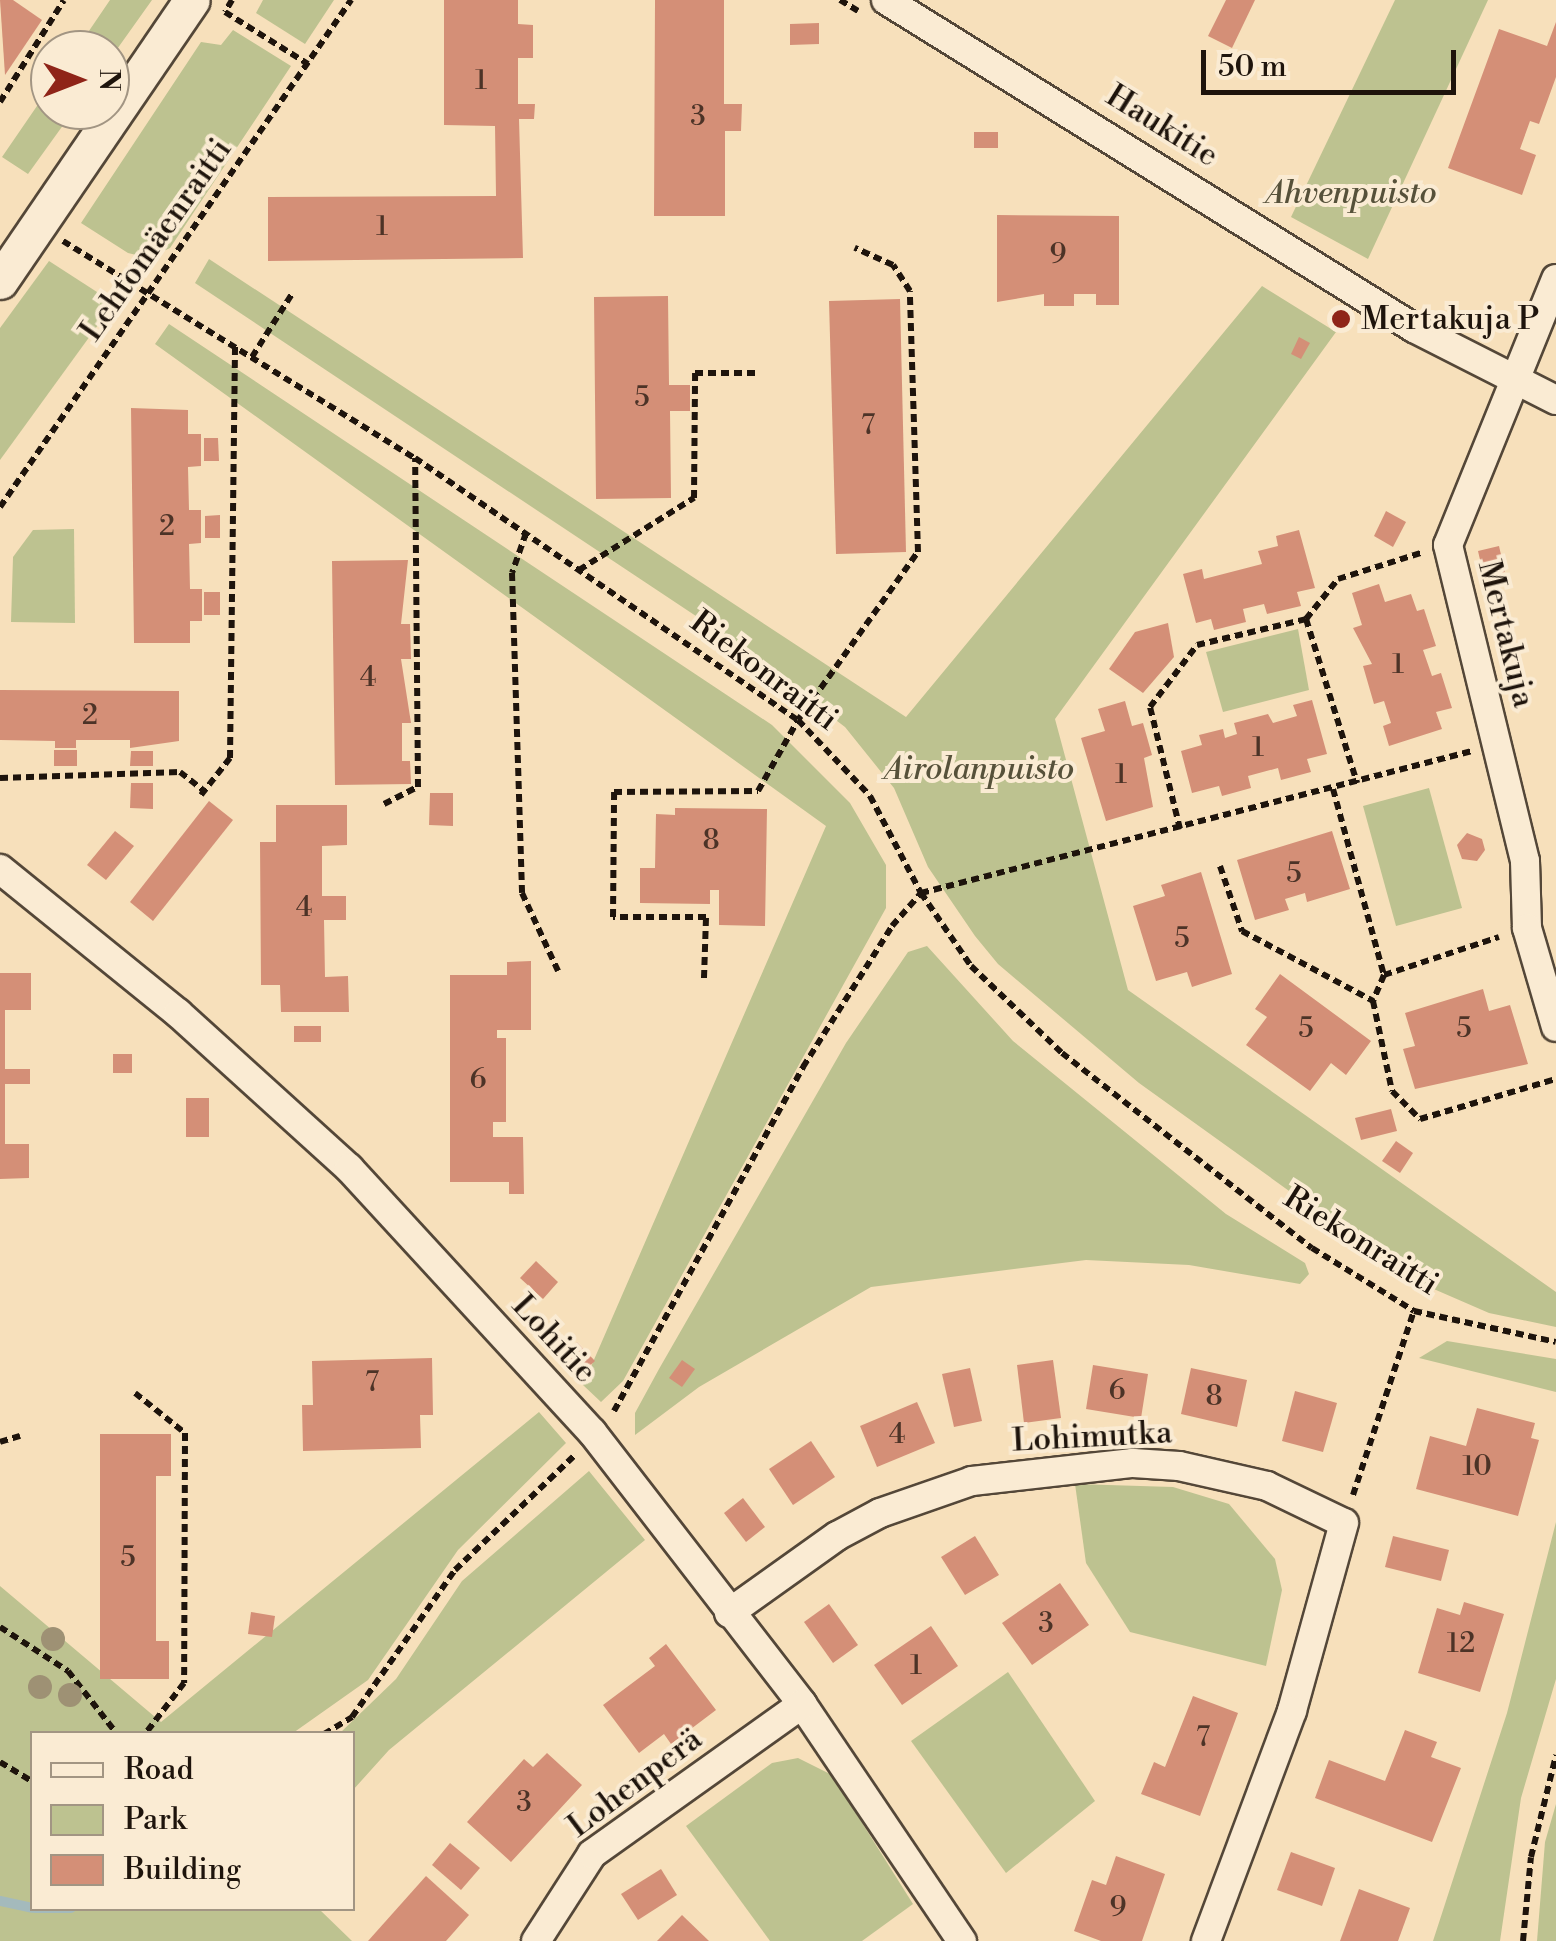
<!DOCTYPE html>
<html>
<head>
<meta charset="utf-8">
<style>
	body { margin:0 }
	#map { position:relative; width:1556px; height:1941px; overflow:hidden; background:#f7e0bb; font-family:"Libre Bodoni",serif }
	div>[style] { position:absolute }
	.green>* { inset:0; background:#bdc290 }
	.stream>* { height:10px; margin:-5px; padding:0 5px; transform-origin:5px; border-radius:5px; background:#a4babc }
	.building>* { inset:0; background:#d48f77 }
	.path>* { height:6px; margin-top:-3px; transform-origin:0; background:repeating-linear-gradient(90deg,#1e140c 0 8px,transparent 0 13px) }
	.roads { filter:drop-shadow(2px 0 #544738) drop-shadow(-2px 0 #544738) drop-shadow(0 2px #544738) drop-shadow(0 -2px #544738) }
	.minor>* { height:28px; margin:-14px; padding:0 14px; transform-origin:14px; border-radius:14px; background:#faebd3 }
	.tertiary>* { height:35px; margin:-17.5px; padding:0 17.5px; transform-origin:17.5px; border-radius:17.5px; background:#faebd3 }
	.trees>* { width:24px; height:24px; margin:-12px; border-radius:50%; background:#9e9174 }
	.dots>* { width:28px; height:28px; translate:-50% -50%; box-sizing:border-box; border:5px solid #faebd3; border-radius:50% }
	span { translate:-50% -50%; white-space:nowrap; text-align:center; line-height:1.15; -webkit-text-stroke:8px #faebd3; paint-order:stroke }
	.number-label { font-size:28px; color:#4c3327 }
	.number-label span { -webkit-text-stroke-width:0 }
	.street-label { font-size:32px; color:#1e140c }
	.park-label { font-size:32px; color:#56513a; font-style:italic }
	.poi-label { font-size:32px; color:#1e140c }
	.left { translate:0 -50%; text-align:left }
	.legend { position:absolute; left:30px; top:1731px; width:325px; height:180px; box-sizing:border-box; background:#faebd3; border:2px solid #a29583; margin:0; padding:12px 18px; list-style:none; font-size:30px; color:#1e140c }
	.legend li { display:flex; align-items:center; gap:20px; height:50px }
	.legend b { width:50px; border:2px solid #a29583 }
	.north { position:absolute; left:30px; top:30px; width:100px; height:100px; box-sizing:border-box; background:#faebd3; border:2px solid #a29583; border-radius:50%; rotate:90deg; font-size:28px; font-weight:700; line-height:40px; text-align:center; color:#1e140c }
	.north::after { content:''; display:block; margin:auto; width:35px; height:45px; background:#8f2418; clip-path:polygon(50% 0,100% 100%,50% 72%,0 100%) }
	.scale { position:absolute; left:1201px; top:50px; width:255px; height:45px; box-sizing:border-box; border:5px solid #1e140c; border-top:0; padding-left:12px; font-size:30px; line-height:35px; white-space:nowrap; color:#1e140c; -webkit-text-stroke:8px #faebd3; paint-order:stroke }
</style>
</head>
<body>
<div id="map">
	<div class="green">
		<i style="clip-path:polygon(110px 0,152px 0,110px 59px,110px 50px,76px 50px)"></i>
		<i style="clip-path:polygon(263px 0,334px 0,305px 44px,256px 13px)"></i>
		<i style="clip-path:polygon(1395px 0,1488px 0,1368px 259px,1291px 217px)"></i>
		<i style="clip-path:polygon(233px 30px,291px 66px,170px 248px,149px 258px,128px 253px,81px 223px,201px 42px,221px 45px)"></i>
		<i style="clip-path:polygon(50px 87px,50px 110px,74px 110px,28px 174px,2px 157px)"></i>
		<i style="clip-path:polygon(209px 259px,906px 717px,1262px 286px,1336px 332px,1055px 719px,1128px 990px,1556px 1292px,1556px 1327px,1489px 1313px,1413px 1280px,1139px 1083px,998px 964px,975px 936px,928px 867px,894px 788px,845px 727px,720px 632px,195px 283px)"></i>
		<i style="clip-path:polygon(49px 261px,114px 303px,0 460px,0 328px)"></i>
		<i style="clip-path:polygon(169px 324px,772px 725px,850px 803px,886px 865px,886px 908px,623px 1381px,601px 1402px,583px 1385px,826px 826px,155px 344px)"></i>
		<i style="clip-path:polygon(74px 529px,75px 623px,11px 622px,13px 557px,33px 530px)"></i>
		<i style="clip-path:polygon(1298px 629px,1309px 690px,1223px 712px,1206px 652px)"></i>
		<i style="clip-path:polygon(1429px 788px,1462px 908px,1396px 926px,1363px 806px)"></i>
		<i style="clip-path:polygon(927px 946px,1013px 1041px,1226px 1214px,1305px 1263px,1309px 1274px,1300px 1284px,1189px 1265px,1086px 1260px,871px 1287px,699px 1387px,635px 1435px,635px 1413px,659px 1369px,846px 1043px,908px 952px)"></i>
		<i style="clip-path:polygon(1447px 1341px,1556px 1359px,1556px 1392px,1419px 1358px)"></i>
		<i style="clip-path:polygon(539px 1412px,566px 1443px,458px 1550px,368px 1680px,293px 1733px,32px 1734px,32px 1908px,319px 1909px,352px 1941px,0 1941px,0 1586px,161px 1722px)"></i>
		<i style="clip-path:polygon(589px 1471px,645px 1540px,389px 1750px,353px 1790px,352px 1734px,340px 1733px,396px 1679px,462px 1581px)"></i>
		<i style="clip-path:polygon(1075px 1484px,1173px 1487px,1229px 1504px,1275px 1559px,1282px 1590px,1266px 1666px,1130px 1632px,1086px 1563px)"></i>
		<i style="clip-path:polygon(1556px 1522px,1556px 1679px,1521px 1798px,1500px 1941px,1433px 1941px,1507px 1713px)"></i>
		<i style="clip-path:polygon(1008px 1672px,1095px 1801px,1006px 1873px,911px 1741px)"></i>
		<i style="clip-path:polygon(798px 1758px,832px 1775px,913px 1904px,862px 1941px,770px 1941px,686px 1826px,772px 1763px)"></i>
		<i style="clip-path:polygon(1556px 1804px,1556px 1941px,1537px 1941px,1545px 1842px)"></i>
	</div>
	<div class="stream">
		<i style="left:0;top:1901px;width:33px;rotate:12deg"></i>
		<i style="left:35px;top:1908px;width:36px"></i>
	</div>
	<div class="building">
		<i style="clip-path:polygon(0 0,13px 0,42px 20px,5px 75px)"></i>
		<i style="clip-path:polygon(444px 0,518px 0,518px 24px,533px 25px,533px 58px,518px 58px,518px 104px,535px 104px,534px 119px,519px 119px,523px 258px,268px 261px,268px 197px,496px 196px,495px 126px,444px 125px)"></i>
		<i style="clip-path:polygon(655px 0,724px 0,724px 104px,742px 104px,741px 131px,725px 131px,725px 216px,654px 216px)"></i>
		<i style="clip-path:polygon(1226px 0,1255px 0,1232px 48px,1208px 36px)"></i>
		<i style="clip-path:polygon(1556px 22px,1556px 77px,1539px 124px,1530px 121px,1520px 149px,1536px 155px,1522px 195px,1448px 168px,1499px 29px,1547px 46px)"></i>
		<i style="clip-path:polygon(819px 23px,819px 44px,790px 45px,790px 24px)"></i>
		<i style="clip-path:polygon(974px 132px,998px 132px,998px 148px,974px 148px)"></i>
		<i style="clip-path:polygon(997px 215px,1119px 216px,1119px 305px,1096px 305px,1096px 294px,1074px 294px,1074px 306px,1044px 306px,1044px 294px,997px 302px)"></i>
		<i style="clip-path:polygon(668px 296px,669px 385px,690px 385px,690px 411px,670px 411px,671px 498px,596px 499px,594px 297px)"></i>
		<i style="clip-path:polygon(900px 299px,906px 552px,836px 554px,829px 301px)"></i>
		<i style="clip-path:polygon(1299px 337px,1310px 343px,1301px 359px,1291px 354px)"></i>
		<i style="clip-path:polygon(131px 408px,188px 410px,188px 434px,201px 434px,201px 466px,188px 467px,189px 510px,201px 510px,201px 543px,189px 544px,190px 589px,202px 589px,202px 621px,190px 621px,190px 643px,134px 643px)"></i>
		<i style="clip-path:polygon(204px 438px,218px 438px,219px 461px,204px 461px)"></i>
		<i style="clip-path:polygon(1386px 511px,1406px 522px,1393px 547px,1374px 536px)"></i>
		<i style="clip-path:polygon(220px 515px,220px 538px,205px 538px,205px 516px)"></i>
		<i style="clip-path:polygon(1299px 530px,1315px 588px,1297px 592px,1301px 606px,1267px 614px,1264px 604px,1243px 609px,1246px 622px,1214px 630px,1211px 619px,1196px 623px,1183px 574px,1202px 569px,1204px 579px,1262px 564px,1258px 551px,1278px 546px,1276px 536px)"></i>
		<i style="clip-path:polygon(1499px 546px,1505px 572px,1484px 577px,1478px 551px)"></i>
		<i style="clip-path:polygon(408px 560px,401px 624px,410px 624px,411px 659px,401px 659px,411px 723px,402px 723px,402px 761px,410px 761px,411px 784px,335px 785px,332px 561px)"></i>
		<i style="clip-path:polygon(1379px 584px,1385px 602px,1411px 594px,1417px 611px,1424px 609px,1436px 646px,1423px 650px,1432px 676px,1441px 673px,1452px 708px,1436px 712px,1442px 729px,1389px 746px,1383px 726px,1391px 723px,1384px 701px,1374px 704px,1363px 666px,1372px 664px,1353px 628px,1362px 625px,1352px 593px)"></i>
		<i style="clip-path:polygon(204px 592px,220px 592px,220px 615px,204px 615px)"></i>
		<i style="clip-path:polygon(1168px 623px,1174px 657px,1143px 693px,1109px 669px,1135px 632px)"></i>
		<i style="clip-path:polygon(0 690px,179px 691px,179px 741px,130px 748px,130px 740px,76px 740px,76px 748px,55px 748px,55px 741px,0 740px)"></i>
		<i style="clip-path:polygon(1312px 700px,1327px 754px,1307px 759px,1311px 772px,1281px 780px,1278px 768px,1248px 776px,1251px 788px,1222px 796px,1219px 786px,1192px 793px,1181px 751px,1202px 745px,1199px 735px,1223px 729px,1225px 738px,1237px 734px,1234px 723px,1268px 714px,1273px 723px,1297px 716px,1293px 705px)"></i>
		<i style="clip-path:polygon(1125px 701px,1132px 726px,1143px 723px,1152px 755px,1144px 758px,1153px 807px,1106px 821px,1081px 738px,1105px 731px,1098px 709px)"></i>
		<i style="clip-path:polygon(54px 750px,77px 750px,77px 766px,54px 766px)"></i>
		<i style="clip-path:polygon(131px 751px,153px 751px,153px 766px,130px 766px)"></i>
		<i style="clip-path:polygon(131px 783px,153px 783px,153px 809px,130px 808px)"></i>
		<i style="clip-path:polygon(430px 793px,453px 793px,453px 826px,429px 825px)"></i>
		<i style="clip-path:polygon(209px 801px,233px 820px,153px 921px,130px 902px)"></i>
		<i style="clip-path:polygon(276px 805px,347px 805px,347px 845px,322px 846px,322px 896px,346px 896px,346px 920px,324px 920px,325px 977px,348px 976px,349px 1012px,281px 1012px,280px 985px,261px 985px,260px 842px,276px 842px)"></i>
		<i style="clip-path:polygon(675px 808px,767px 809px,765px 926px,719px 925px,719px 890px,710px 890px,710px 904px,640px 903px,640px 868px,655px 868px,656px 814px,675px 815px)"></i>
		<i style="clip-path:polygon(115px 831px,134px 846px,106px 880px,87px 865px)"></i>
		<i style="clip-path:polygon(1332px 831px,1350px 889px,1307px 902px,1305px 893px,1285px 899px,1289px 910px,1255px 920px,1237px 860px)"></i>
		<i style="clip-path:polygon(1467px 833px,1482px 839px,1485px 850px,1477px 861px,1462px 859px,1457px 845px)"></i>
		<i style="clip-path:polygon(1201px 872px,1232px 974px,1192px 987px,1187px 972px,1156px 981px,1133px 906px,1165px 896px,1161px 885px)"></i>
		<i style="clip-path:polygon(531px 961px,531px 1030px,497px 1030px,497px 1038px,506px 1038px,506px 1122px,493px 1122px,493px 1137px,523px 1137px,524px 1194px,509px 1194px,509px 1182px,450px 1182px,450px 975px,507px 975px,507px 962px)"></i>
		<i style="clip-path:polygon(0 973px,31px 973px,31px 1010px,5px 1010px,5px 1069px,30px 1069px,30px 1084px,5px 1084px,5px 1144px,29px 1144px,29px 1178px,0 1179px)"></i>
		<i style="clip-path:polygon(1280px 974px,1371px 1041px,1346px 1075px,1331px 1063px,1310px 1091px,1246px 1045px,1267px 1017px,1255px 1009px)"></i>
		<i style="clip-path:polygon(1483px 989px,1489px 1011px,1510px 1005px,1528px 1064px,1415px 1089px,1403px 1049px,1415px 1046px,1405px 1013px)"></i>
		<i style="clip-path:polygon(294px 1026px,321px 1026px,321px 1042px,294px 1042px)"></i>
		<i style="clip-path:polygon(113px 1054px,132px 1054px,132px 1073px,113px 1073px)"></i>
		<i style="clip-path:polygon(186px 1098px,209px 1098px,209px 1137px,186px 1137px)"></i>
		<i style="clip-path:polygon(1391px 1109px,1397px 1131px,1361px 1140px,1355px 1118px)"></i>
		<i style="clip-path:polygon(1396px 1141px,1413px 1153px,1400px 1173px,1382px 1161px)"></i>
		<i style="clip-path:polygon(536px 1261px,558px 1282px,543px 1299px,520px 1278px)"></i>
		<i style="clip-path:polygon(577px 1342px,595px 1361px,583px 1372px,566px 1354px)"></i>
		<i style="clip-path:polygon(432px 1358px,433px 1415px,420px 1415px,421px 1448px,303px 1451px,302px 1405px,313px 1405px,312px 1361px)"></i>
		<i style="clip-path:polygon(682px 1360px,695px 1369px,682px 1387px,669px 1378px)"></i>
		<i style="clip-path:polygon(1053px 1360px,1061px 1418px,1024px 1423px,1017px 1365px)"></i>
		<i style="clip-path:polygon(1093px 1365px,1148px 1374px,1141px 1418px,1086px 1409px)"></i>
		<i style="clip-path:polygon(970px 1368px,982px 1421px,954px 1427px,942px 1374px)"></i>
		<i style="clip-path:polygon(1191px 1368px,1247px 1380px,1237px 1427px,1181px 1414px)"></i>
		<i style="clip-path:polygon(1295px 1391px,1337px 1403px,1323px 1452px,1282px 1441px)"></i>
		<i style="clip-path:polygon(917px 1402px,935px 1443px,877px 1467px,860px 1426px)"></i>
		<i style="clip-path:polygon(1477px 1408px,1535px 1423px,1531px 1438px,1539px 1440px,1518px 1516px,1416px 1489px,1430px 1436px,1466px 1446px)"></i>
		<i style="clip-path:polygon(100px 1434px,171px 1434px,171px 1476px,156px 1476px,156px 1641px,169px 1641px,169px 1679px,100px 1679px)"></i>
		<i style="clip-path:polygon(811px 1441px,835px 1477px,793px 1505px,769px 1469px)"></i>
		<i style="clip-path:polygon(743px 1498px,765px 1527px,746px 1542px,724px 1513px)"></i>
		<i style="clip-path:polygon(975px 1536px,999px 1575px,965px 1595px,941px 1557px)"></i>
		<i style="clip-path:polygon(1393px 1536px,1449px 1550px,1441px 1581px,1385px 1567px)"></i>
		<i style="clip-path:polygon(1060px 1583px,1089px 1625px,1032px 1665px,1002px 1623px)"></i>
		<i style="clip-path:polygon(1464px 1602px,1504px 1614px,1480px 1692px,1418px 1673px,1437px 1608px,1460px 1615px)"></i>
		<i style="clip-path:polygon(829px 1604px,858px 1645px,833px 1663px,804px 1622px)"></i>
		<i style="clip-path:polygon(251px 1612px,275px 1616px,272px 1637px,248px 1634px)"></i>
		<i style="clip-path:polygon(931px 1626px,958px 1666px,902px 1705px,874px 1665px)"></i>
		<i style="clip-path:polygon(666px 1644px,716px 1710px,671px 1744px,664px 1734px,639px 1753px,603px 1705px,655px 1666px,649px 1658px)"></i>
		<i style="clip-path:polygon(1193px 1696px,1238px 1713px,1200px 1816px,1141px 1794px,1154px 1762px,1165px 1767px)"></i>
		<i style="clip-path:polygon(1405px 1730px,1437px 1742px,1431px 1757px,1461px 1768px,1432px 1842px,1315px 1798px,1329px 1760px,1385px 1781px)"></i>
		<i style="clip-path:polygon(547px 1753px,582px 1785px,511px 1862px,467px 1822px,524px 1759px,533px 1767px)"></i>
		<i style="clip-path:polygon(450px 1843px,480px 1868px,461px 1890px,432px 1865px)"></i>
		<i style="clip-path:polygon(1291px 1852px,1335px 1868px,1322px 1906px,1277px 1890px)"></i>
		<i style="clip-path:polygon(1116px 1856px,1165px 1874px,1142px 1941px,1101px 1941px,1074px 1931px,1092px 1880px,1106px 1885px)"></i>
		<i style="clip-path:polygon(661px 1869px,677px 1895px,638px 1920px,621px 1894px)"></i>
		<i style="clip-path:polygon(426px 1876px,469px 1915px,446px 1941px,368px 1941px)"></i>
		<i style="clip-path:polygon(1359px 1889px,1410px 1908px,1398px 1941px,1340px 1941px)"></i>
		<i style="clip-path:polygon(682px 1915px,709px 1941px,657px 1941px)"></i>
	</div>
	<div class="path">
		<i style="left:232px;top:0;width:14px;rotate:120deg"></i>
		<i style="left:225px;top:12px;width:98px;rotate:32.1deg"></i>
		<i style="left:840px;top:0;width:21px;rotate:31deg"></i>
		<i style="left:0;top:102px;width:120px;rotate:-57.9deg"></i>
		<i style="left:63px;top:241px;width:414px;rotate:31.7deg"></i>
		<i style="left:415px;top:458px;width:464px;rotate:34.4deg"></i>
		<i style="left:798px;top:720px;width:105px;rotate:46.5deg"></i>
		<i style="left:870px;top:796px;width:110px;rotate:62.3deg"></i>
		<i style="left:921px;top:893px;width:88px;rotate:55.6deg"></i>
		<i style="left:971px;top:966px;width:126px;rotate:43.7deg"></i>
		<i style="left:1062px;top:1053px;width:317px;rotate:38deg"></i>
		<i style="left:1312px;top:1248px;width:120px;rotate:31.7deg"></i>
		<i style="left:1414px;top:1311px;width:145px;rotate:12.3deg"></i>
		<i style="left:252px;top:357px;width:75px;rotate:-57.6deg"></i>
		<i style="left:0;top:507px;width:617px;rotate:-55.3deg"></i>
		<i style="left:526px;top:533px;width:42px;rotate:109.3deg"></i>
		<i style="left:512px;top:573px;width:320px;rotate:88.2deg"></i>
		<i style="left:522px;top:893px;width:86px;rotate:65.2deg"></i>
		<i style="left:579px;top:570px;width:136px;rotate:-32.1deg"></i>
		<i style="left:694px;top:498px;width:125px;rotate:-89.5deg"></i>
		<i style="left:695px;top:373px;width:60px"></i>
		<i style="left:1306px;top:619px;width:172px;rotate:72.7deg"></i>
		<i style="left:0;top:778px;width:180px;rotate:-1.9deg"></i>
		<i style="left:180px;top:772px;width:31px;rotate:38deg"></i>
		<i style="left:1333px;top:789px;width:193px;rotate:74.7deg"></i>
		<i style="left:1384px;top:975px;width:121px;rotate:-18.3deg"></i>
		<i style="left:201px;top:795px;width:47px;rotate:-51.9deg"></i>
		<i style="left:230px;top:758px;width:413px;rotate:-89.3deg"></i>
		<i style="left:384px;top:804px;width:38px;rotate:-27deg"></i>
		<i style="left:418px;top:787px;width:329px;rotate:-90.5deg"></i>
		<i style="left:1180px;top:829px;width:126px;rotate:-103.8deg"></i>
		<i style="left:1150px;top:707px;width:78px;rotate:-52.8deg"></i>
		<i style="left:1197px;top:645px;width:112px;rotate:-13.4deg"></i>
		<i style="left:1306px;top:619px;width:51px;rotate:-51.3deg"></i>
		<i style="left:1338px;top:579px;width:87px;rotate:-17.4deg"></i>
		<i style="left:1220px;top:866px;width:69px;rotate:71.3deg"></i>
		<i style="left:1242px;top:931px;width:149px;rotate:28.1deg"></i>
		<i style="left:1384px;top:975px;width:28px;rotate:113deg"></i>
		<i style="left:1373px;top:1001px;width:92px;rotate:78.1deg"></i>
		<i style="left:1392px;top:1091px;width:40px;rotate:45deg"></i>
		<i style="left:1420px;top:1119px;width:142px;rotate:-16.4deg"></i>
		<i style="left:704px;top:978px;width:61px;rotate:-88.1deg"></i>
		<i style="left:706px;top:917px;width:93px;rotate:180deg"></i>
		<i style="left:613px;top:917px;width:125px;rotate:-89.5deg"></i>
		<i style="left:614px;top:792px;width:144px;rotate:-0.4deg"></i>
		<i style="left:758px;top:791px;width:81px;rotate:-60.6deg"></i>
		<i style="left:798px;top:720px;width:206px;rotate:-54.5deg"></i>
		<i style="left:918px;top:552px;width:261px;rotate:-91.8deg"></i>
		<i style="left:910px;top:291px;width:31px;rotate:-123deg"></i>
		<i style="left:893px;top:265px;width:42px;rotate:-155.9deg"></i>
		<i style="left:135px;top:1393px;width:64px;rotate:38.7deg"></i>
		<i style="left:185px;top:1433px;width:250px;rotate:90.2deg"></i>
		<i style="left:184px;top:1683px;width:64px;rotate:127.4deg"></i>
		<i style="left:614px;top:1411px;width:393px;rotate:-61.2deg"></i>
		<i style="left:803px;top:1067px;width:167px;rotate:-57.7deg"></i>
		<i style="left:892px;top:926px;width:44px;rotate:-48.7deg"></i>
		<i style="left:921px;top:893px;width:569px;rotate:-14.45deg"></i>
		<i style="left:0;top:1442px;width:21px;rotate:-17deg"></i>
		<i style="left:1353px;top:1495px;width:194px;rotate:-71.7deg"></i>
		<i style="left:0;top:1627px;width:81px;rotate:32.9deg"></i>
		<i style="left:68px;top:1671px;width:80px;rotate:52.1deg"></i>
		<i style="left:324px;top:1734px;width:33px;rotate:-31deg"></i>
		<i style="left:352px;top:1717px;width:179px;rotate:-55deg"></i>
		<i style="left:455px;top:1570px;width:168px;rotate:-43.8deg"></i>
		<i style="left:0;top:1762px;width:37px;rotate:31deg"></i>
		<i style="left:1523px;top:1941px;width:84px;rotate:-84.6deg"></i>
		<i style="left:1531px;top:1857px;width:105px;rotate:-76.2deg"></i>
	</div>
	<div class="roads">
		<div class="minor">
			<i style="left:886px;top:0;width:622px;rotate:31.85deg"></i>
			<i style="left:1414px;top:328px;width:159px;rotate:26.9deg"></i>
			<i style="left:1556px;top:279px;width:287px;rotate:112.1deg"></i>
			<i style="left:1448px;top:545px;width:325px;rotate:76.3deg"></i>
			<i style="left:1525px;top:861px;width:67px;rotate:88.3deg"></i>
			<i style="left:1527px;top:928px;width:103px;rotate:73.7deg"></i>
			<i style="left:0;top:869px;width:229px;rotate:39deg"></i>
			<i style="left:178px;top:1013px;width:231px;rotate:42.2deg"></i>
			<i style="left:349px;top:1168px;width:359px;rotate:47.4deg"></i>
			<i style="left:592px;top:1432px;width:344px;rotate:52.3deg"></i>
			<i style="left:802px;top:1704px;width:286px;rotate:56deg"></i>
			<i style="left:729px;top:1613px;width:133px;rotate:-35.5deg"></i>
			<i style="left:837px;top:1536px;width:49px;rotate:-28.1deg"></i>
			<i style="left:880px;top:1513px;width:97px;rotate:-19.2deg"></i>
			<i style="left:972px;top:1481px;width:162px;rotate:-6.4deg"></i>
			<i style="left:1133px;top:1463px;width:46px;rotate:3.7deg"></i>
			<i style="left:1179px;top:1466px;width:90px;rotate:12.8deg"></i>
			<i style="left:1267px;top:1486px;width:85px;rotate:25.7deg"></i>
			<i style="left:1344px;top:1523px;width:195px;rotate:105.5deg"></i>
			<i style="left:1292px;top:1711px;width:246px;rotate:110.5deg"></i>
			<i style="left:536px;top:1941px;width:103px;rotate:-57.2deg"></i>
			<i style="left:592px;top:1854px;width:258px;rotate:-35.5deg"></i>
		</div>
		<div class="tertiary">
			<i style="left:0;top:281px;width:340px;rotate:-55.7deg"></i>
		</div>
	</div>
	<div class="trees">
		<i style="left:53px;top:1639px"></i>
		<i style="left:40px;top:1687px"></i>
		<i style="left:70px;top:1695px"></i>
	</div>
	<div class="dots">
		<i style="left:1341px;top:319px;background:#8f2418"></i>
	</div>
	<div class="number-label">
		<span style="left:481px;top:81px">1</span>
		<span style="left:698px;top:117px">3</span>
		<span style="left:382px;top:227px">1</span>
		<span style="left:1058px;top:255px">9</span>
		<span style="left:642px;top:398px">5</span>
		<span style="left:868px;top:426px">7</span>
		<span style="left:167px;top:527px">2</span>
		<span style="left:1398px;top:665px">1</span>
		<span style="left:368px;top:678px">4</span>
		<span style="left:90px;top:716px">2</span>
		<span style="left:1258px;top:748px">1</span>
		<span style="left:1121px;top:775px">1</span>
		<span style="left:711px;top:841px">8</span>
		<span style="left:1294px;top:874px">5</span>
		<span style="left:304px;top:908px">4</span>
		<span style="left:1182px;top:939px">5</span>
		<span style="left:1306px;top:1029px">5</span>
		<span style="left:1464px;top:1029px">5</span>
		<span style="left:478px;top:1080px">6</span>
		<span style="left:372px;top:1383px">7</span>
		<span style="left:1117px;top:1391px">6</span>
		<span style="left:1214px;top:1397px">8</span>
		<span style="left:897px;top:1435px">4</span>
		<span style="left:1477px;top:1467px">10</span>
		<span style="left:128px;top:1558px">5</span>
		<span style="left:1046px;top:1624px">3</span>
		<span style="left:1461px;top:1644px">12</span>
		<span style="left:916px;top:1666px">1</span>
		<span style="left:1203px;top:1738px">7</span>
		<span style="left:524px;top:1803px">3</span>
		<span style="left:1118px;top:1908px">9</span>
	</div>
	<div class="street-label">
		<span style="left:1162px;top:126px;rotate:32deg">Haukitie</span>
		<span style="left:156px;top:240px;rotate:-55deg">Lehtomäenraitti</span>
		<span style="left:1506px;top:634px;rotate:76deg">Mertakuja</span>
		<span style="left:764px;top:671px;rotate:37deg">Riekonraitti</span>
		<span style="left:1361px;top:1241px;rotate:32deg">Riekonraitti</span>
		<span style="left:554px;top:1339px;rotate:47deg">Lohitie</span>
		<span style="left:1092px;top:1437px;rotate:-3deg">Lohimutka</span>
		<span style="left:635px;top:1783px;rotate:-37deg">Lohenperä</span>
	</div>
	<div class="park-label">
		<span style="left:1351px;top:193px">Ahvenpuisto</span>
		<span style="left:979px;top:769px">Airolanpuisto</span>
	</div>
	<div class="poi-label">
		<span class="left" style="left:1361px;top:319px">Mertakuja P</span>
	</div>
	<ul class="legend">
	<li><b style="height:12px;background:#faebd3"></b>Road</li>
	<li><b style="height:28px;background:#bdc290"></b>Park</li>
	<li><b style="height:28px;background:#d48f77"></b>Building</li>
	</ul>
	<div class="north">N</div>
	<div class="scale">50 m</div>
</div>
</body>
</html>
